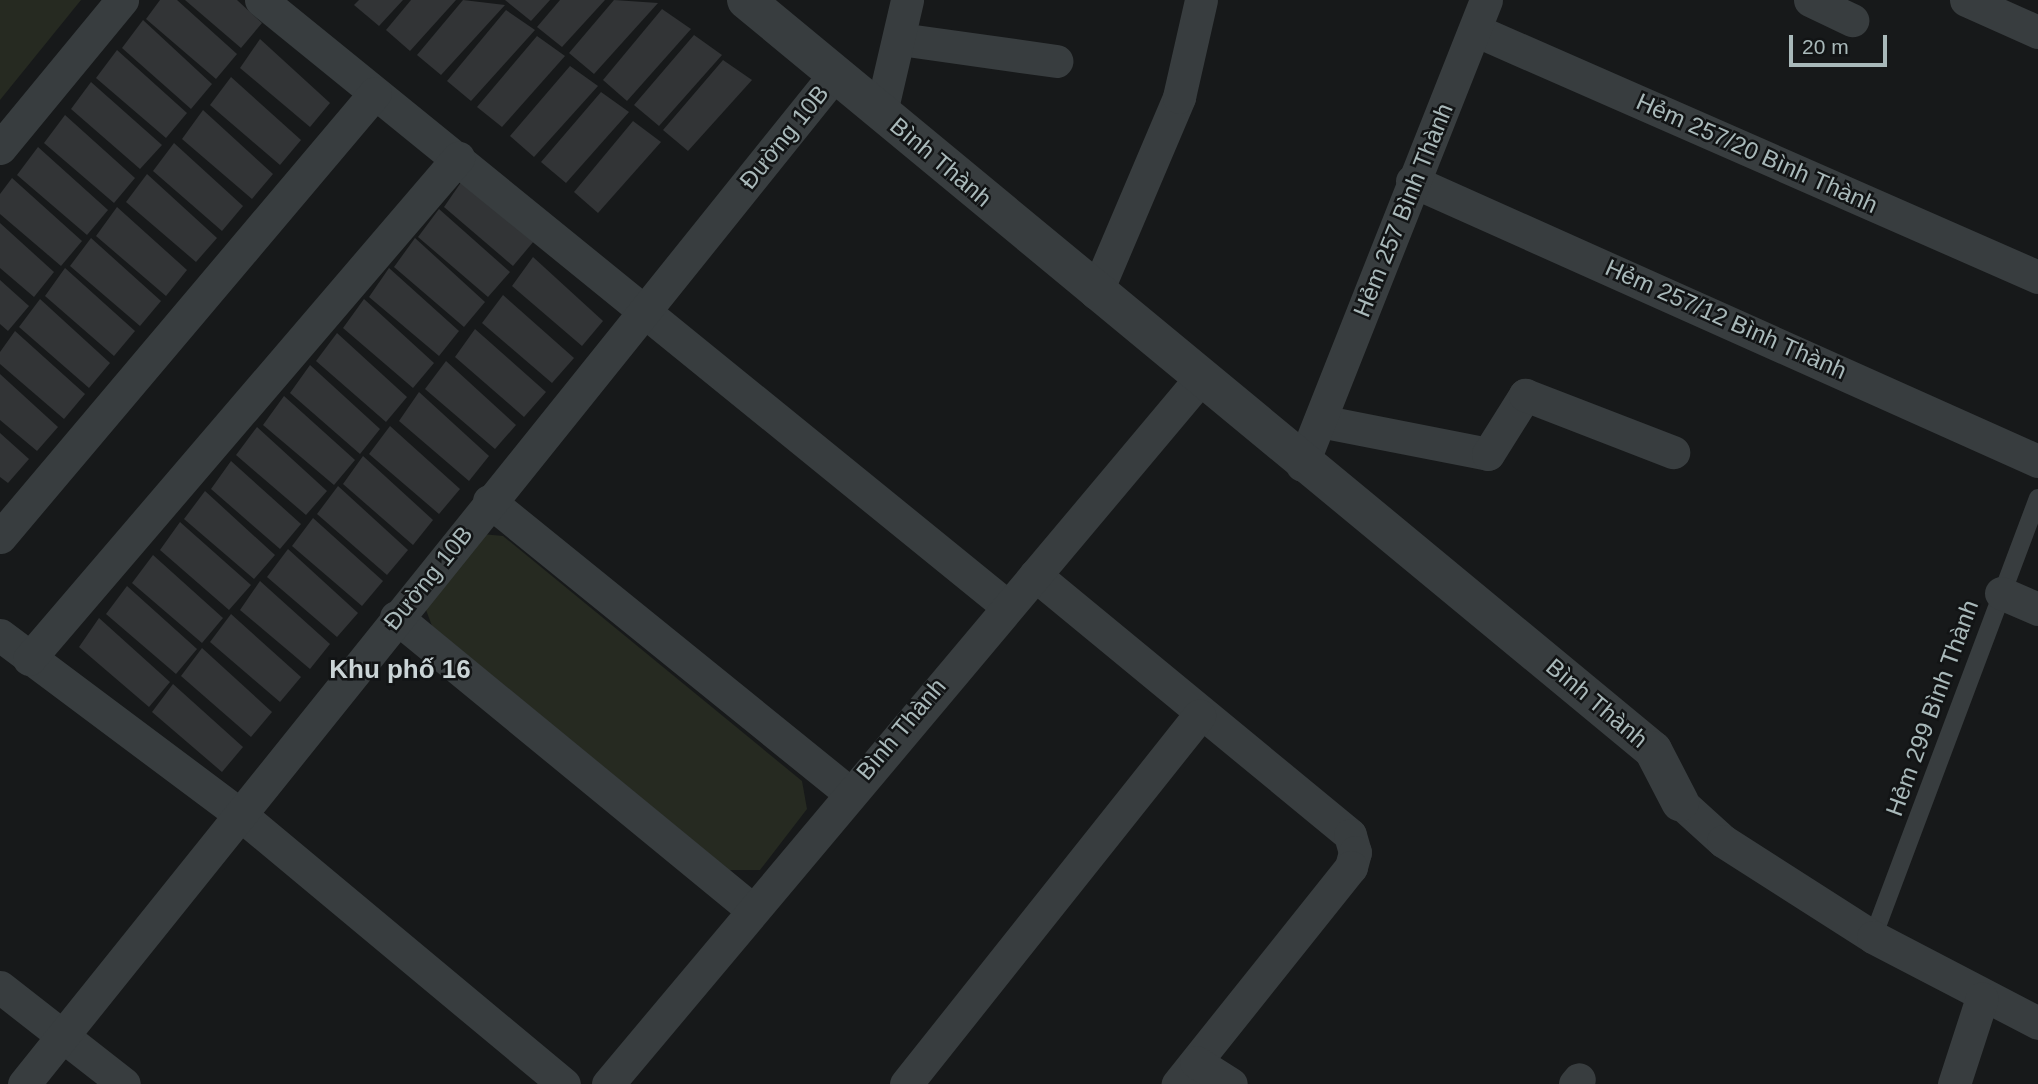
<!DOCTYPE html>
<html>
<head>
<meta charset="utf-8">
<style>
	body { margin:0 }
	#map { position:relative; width:2038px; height:1084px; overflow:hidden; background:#17191a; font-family:Helvetica,sans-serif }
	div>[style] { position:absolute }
	.green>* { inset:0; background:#262a21 }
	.building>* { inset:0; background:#323436 }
	.service>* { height:18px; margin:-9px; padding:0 9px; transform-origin:9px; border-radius:9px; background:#383d3f }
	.minor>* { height:33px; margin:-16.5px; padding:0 16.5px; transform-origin:16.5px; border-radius:16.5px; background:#383d3f }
	.tertiary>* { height:38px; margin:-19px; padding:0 19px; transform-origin:19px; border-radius:19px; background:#383d3f }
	span { translate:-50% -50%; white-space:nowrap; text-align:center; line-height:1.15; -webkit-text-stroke:5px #121415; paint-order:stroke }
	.street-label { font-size:24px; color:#a9b9ba }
	.neighbourhood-label { font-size:26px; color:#cad4d6; font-weight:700 }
	.scale { position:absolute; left:1789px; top:35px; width:98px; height:32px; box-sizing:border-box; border:4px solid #a9b9ba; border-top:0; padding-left:9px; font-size:21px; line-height:24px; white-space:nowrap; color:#a9b9ba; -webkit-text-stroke:5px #121415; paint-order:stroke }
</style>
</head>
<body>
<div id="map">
	<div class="green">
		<i style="clip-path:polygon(0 0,81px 0,0 100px)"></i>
		<i style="clip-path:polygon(482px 534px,503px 536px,802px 781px,807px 809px,760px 870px,729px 870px,432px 626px,425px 607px)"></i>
	</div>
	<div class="building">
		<i style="clip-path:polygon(160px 0,177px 0,237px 54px,216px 79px,146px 19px)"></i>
		<i style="clip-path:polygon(185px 0,237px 0,262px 23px,241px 48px)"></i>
		<i style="clip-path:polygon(359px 0,403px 0,379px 26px,354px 5px)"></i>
		<i style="clip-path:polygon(411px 0,456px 0,410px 51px,386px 30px)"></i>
		<i style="clip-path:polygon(463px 0,505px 5px,441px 75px,417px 55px)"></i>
		<i style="clip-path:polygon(505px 0,550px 0,531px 21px)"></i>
		<i style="clip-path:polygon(560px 0,605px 0,562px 47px,537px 27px)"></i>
		<i style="clip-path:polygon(614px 0,658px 3px,594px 74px,569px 53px)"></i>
		<i style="clip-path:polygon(662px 9px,691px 29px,627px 101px,603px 80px)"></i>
		<i style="clip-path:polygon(506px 10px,535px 30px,471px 101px,447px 81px)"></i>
		<i style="clip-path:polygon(143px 20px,212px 84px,191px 109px,122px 48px)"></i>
		<i style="clip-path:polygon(694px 35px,722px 55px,659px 126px,634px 105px)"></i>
		<i style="clip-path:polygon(537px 36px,565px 56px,502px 127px,477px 107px)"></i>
		<i style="clip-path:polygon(260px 39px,330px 103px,310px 127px,240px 68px)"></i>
		<i style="clip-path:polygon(117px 50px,187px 113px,166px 138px,96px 78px)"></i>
		<i style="clip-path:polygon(723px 60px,752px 80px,688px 151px,663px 130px)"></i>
		<i style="clip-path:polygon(570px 66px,598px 86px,534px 157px,510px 136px)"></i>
		<i style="clip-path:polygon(231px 77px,301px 140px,280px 165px,210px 105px)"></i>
		<i style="clip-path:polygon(91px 82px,162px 145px,140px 169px,71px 109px)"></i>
		<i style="clip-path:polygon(601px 92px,629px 112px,566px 183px,541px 162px)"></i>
		<i style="clip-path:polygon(203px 110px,273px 174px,252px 199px,182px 139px)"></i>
		<i style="clip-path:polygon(65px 115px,135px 178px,114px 203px,44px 143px)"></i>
		<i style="clip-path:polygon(633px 121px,661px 142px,598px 213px,574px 192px)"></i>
		<i style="clip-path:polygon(174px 143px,243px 206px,222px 231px,153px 171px)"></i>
		<i style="clip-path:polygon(38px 147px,108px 210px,87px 235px,17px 175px)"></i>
		<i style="clip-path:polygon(147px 174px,217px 238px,196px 262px,126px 202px)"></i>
		<i style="clip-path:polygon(12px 178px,82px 241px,61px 266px,0 214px,0 194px)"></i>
		<i style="clip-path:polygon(464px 178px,534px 241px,513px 266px,444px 207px)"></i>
		<i style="clip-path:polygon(117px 207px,187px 270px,166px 296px,96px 236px)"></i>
		<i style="clip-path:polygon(439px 209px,510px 272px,488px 297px,418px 237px)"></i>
		<i style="clip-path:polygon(0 223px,54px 272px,34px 297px,0 268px)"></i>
		<i style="clip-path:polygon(91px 238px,161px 301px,140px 326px,70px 266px)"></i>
		<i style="clip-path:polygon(415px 238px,485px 302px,464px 327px,394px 267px)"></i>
		<i style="clip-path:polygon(533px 257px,603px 321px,582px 346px,512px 286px)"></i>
		<i style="clip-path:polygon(65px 268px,135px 331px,114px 356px,45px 296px)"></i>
		<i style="clip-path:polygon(389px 268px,459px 331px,439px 356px,369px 297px)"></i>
		<i style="clip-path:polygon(0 280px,29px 306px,8px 331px,0 324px)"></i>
		<i style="clip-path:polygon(503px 295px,574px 358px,552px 383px,482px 323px)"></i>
		<i style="clip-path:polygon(40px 299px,110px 363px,89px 388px,19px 327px)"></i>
		<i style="clip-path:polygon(364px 299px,434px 363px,413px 388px,343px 328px)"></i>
		<i style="clip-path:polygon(475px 329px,546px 392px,524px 417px,455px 357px)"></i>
		<i style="clip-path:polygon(15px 331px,85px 394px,64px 419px,0 364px,0 352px)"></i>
		<i style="clip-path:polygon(337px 333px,407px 397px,386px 422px,316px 361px)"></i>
		<i style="clip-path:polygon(446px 361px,516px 425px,495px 449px,425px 389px)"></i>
		<i style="clip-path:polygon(310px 365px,380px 429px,360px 454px,290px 393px)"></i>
		<i style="clip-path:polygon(0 374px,58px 427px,37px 451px,0 420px)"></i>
		<i style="clip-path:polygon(419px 392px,489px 456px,469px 481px,399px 421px)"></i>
		<i style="clip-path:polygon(284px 396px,355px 460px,334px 485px,263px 425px)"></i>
		<i style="clip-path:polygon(390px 426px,460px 489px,439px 514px,369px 454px)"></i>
		<i style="clip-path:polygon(257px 427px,327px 491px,306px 515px,236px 455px)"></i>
		<i style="clip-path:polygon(0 433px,29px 459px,8px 483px,0 477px)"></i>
		<i style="clip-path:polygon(363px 456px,433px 520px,413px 545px,343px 484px)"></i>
		<i style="clip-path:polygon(231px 461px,301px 524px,280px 549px,211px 489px)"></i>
		<i style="clip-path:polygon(338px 486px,408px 550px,387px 575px,317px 514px)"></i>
		<i style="clip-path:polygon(205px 491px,275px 555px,254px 579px,184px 519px)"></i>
		<i style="clip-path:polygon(313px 518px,383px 581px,362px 606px,292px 546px)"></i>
		<i style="clip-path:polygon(180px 522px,251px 585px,229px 610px,160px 550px)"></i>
		<i style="clip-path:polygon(288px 549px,358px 613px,337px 637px,267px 577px)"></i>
		<i style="clip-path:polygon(153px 555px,223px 618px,202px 643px,132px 583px)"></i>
		<i style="clip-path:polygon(260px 581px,330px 644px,310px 669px,240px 610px)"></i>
		<i style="clip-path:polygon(127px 586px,197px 649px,176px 674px,106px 614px)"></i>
		<i style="clip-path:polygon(231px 614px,301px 677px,280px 702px,210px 642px)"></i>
		<i style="clip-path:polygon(99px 618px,170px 682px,149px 707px,79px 647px)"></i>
		<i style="clip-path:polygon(202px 648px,272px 712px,251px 737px,181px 676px)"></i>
		<i style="clip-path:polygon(173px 684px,243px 747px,222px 772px,152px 712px)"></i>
	</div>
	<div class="service">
		<i style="left:1873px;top:937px;width:469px;rotate:-69.4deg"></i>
	</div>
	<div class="minor">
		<i style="left:261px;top:0;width:961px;rotate:39.09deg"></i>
		<i style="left:1810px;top:0;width:47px;rotate:25.5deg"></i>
		<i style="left:1966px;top:0;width:79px;rotate:24deg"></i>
		<i style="left:1475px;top:30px;width:615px;rotate:23.69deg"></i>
		<i style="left:900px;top:39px;width:158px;rotate:8deg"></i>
		<i style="left:881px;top:112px;width:115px;rotate:-76.9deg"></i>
		<i style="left:0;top:148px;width:192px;rotate:-50.5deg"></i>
		<i style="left:1412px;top:181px;width:686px;rotate:24.1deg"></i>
		<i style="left:1096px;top:293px;width:213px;rotate:-67deg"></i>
		<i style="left:1179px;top:97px;width:99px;rotate:-77.2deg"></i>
		<i style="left:1320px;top:421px;width:171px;rotate:11.1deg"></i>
		<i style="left:1488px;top:454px;width:70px;rotate:-57.9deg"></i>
		<i style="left:1525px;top:395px;width:159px;rotate:21.1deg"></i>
		<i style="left:1302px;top:465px;width:500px;rotate:-68.41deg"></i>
		<i style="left:489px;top:501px;width:462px;rotate:39deg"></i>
		<i style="left:0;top:537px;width:581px;rotate:-49.82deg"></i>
		<i style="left:1035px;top:575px;width:408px;rotate:39.5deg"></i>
		<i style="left:1350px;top:835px;width:18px;rotate:74deg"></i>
		<i style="left:1355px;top:852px;width:16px;rotate:105deg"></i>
		<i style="left:1351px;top:867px;width:278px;rotate:128.6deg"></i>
		<i style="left:2001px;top:593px;width:40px;rotate:23.4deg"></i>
		<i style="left:396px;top:617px;width:460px;rotate:39.4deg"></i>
		<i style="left:0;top:635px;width:302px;rotate:36.8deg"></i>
		<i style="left:242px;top:816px;width:419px;rotate:39.8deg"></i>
		<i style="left:29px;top:659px;width:660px;rotate:-49.43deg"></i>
		<i style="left:1680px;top:802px;width:58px;rotate:42.2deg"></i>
		<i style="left:1723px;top:841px;width:178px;rotate:32.6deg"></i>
		<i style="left:1873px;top:937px;width:186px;rotate:27.5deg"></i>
		<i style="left:0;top:987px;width:157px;rotate:38deg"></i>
		<i style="left:1196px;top:1062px;width:41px;rotate:32.2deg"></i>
		<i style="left:24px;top:1084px;width:1294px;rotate:-51.24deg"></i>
		<i style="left:608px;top:1084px;width:921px;rotate:-49.98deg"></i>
		<i style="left:906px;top:1084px;width:471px;rotate:-51.5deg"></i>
		<i style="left:1575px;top:1084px;width:6px;rotate:-51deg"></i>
		<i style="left:1954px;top:1084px;width:90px;rotate:-72deg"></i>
	</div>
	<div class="tertiary">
		<i style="left:746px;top:0;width:1177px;rotate:39.59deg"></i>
		<i style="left:1653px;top:750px;width:59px;rotate:62.6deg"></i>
	</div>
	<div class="street-label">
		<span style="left:784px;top:137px;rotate:-51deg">Đường 10B</span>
		<span style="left:1757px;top:153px;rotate:24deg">Hẻm 257/20 Bình Thành</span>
		<span style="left:941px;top:162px;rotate:40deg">Bình Thành</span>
		<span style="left:1403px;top:210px;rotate:-68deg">Hẻm 257 Bình Thành</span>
		<span style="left:1726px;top:319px;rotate:24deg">Hẻm 257/12 Bình Thành</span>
		<span style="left:428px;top:578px;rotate:-51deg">Đường 10B</span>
		<span style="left:1597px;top:703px;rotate:40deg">Bình Thành</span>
		<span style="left:1932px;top:708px;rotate:-70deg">Hẻm 299 Bình Thành</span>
		<span style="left:901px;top:729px;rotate:-50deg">Bình Thành</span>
	</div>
	<div class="neighbourhood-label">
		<span style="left:400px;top:670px">Khu phố 16</span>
	</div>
	<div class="scale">20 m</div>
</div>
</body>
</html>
